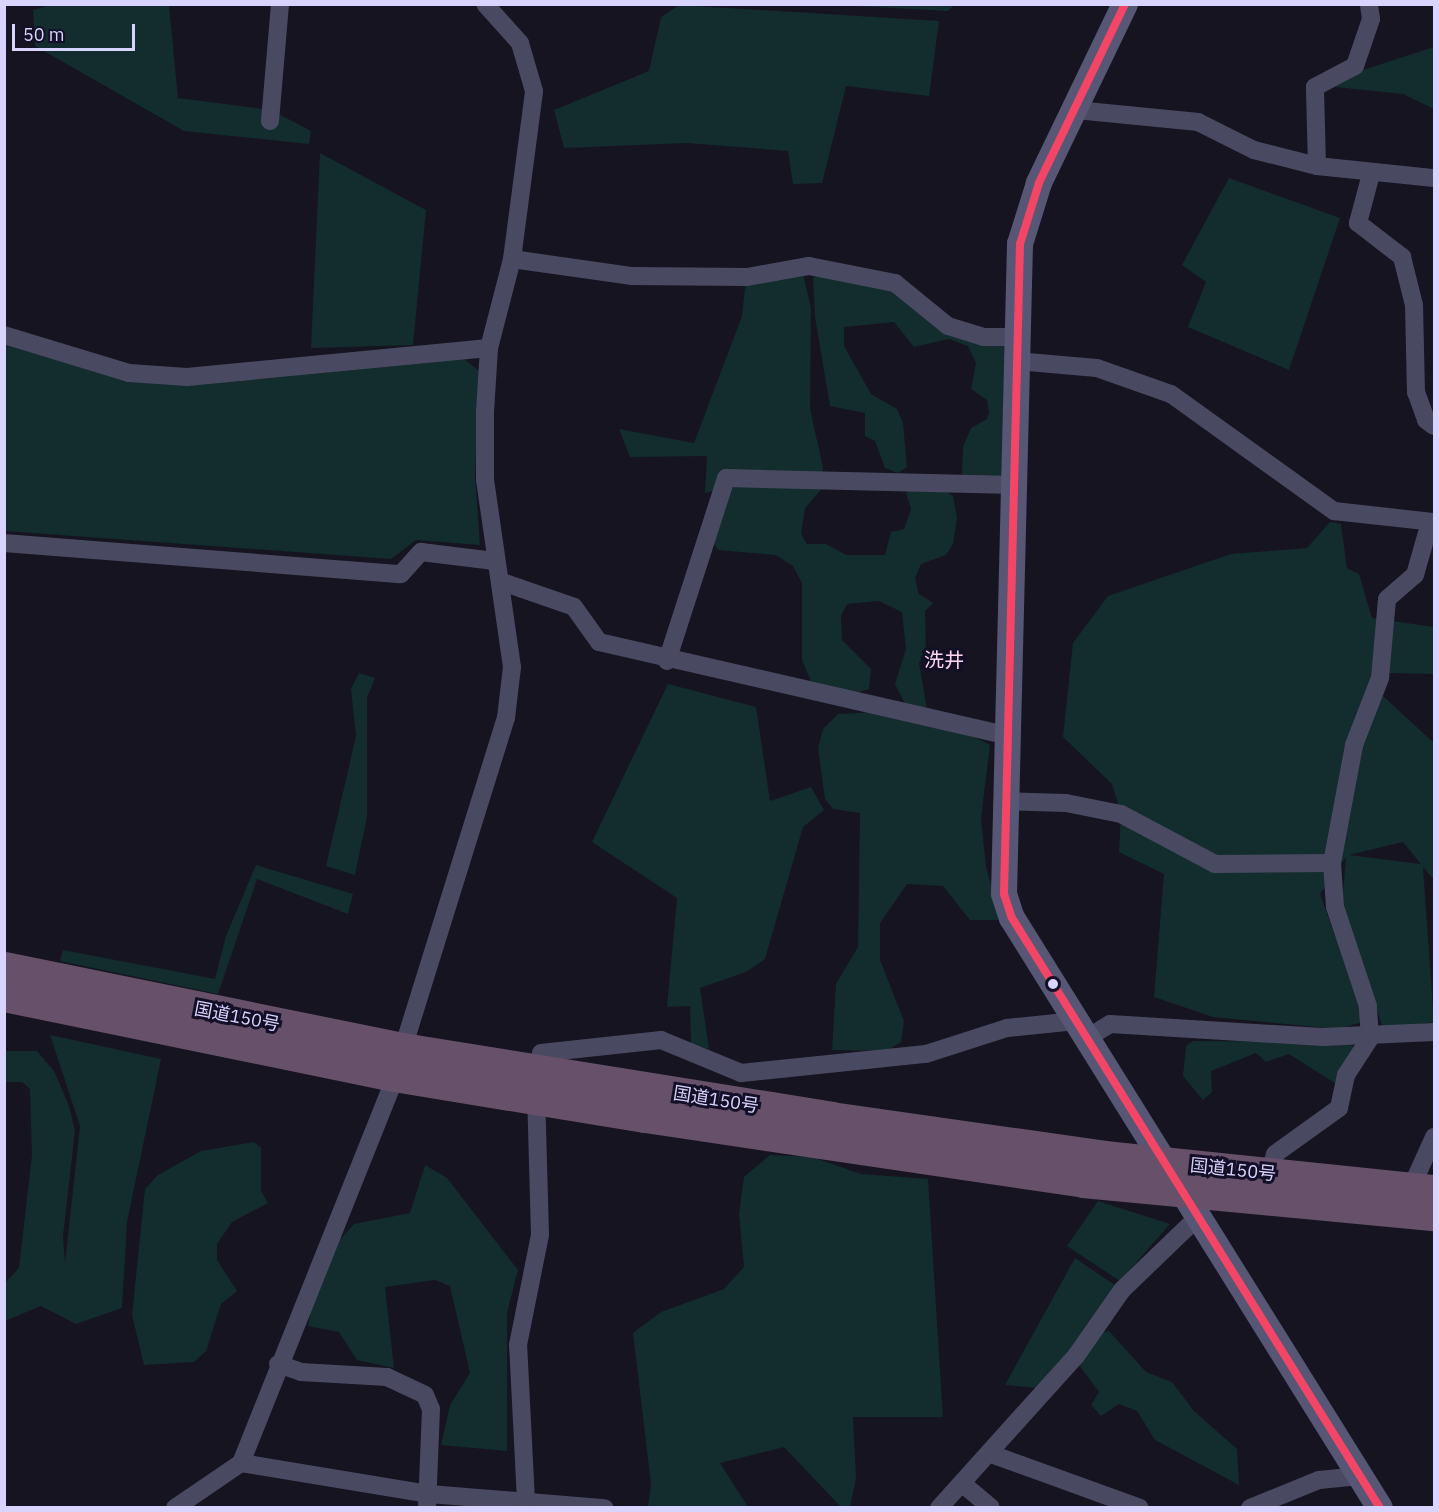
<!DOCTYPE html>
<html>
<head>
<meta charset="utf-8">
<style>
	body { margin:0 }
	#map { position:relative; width:1439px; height:1512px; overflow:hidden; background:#161421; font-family:"IBM Plex Sans","Noto Sans JP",sans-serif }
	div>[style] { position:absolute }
	.green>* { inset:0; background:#132c2d }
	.street>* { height:18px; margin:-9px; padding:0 9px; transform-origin:9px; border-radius:9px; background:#4a4962 }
	.secondary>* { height:26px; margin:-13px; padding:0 13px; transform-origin:13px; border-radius:13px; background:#575674 }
	.highway>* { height:33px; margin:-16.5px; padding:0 16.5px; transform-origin:16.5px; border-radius:16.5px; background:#67516a }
	.bus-1>* { height:8px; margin:-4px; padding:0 4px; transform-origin:4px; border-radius:4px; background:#f34667 }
	.dots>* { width:16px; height:16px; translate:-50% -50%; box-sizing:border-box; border:3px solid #130f26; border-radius:50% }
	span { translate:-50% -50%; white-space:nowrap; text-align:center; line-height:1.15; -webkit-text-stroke:6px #130f26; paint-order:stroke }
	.street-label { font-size:18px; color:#d9d4ff }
	.neighbourhood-label { font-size:20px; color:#ffd6f0 }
	.frame { position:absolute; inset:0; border:6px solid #d9d4ff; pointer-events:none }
	.scale { position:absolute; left:12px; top:24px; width:123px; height:27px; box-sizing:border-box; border:3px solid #d9d4ff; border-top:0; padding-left:8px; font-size:18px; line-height:21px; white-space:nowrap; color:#d9d4ff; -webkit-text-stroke:4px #130f26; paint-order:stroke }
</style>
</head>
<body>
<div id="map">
	<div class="green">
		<i style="clip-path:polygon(54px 4px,169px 5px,178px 98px,271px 110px,311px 131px,309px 144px,184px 131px,35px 46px,33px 10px)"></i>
		<i style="clip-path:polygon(679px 5px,939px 21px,929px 96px,846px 86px,822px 183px,793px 184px,788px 151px,687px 143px,564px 148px,554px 110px,649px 71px,661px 17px)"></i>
		<i style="clip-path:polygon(836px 5px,954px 4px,954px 5px,948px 11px)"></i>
		<i style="clip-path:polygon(1434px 47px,1434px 109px,1403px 94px,1335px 87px,1363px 70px)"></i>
		<i style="clip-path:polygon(320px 153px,426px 210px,413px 345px,311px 348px)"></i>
		<i style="clip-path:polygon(1229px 178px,1340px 218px,1289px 370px,1188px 327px,1206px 282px,1182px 265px)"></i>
		<i style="clip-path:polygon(803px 273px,811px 308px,810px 409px,823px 467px,820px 491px,805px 508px,801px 534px,807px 544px,826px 544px,846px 555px,885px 555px,891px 532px,904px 529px,911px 509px,906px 492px,916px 486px,943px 489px,953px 496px,957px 518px,953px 544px,946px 555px,921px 564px,915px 578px,919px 594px,933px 603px,925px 611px,926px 651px,919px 663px,927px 709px,905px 704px,895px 684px,906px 649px,902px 612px,879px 601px,847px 604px,841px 616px,842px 640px,871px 669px,869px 689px,856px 693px,811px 681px,802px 660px,802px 583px,793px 566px,776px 555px,718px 550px,713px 542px,718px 490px,705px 493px,707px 456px,630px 457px,619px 429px,694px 443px,742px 316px,746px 279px)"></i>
		<i style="clip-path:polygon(822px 275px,883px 280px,948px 326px,1016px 340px,1016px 482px,979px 487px,962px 474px,963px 447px,971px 428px,987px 419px,989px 412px,987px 400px,971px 389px,976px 363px,968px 346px,949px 339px,914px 347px,894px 322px,844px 327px,844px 346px,871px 394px,897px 409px,903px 423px,907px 467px,898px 473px,885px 468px,875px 441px,865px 436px,865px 413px,830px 406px,815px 317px,813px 277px)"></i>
		<i style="clip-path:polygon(4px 342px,133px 381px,463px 358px,479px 371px,475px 476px,480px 545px,416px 540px,391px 559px,5px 531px)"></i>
		<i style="clip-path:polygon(evenodd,1330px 522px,1341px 524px,1347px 568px,1359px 574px,1372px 618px,1434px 627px,1434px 674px,1389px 673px,1383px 696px,1434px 743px,1434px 880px,1423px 867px,1434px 1022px,1383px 1028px,1342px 904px,1346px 857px,1320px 894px,1366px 1021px,1338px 1029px,1213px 1017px,1154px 997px,1164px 874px,1119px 852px,1121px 814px,1112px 784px,1063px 737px,1073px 643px,1108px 596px,1231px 554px,1307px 548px,1330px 522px,1403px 842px,1421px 864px,1349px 855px,1403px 842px)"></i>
		<i style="clip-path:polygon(359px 673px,375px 678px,367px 698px,367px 817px,355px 875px,326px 866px,356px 736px,351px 689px)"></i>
		<i style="clip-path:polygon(668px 684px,756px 707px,770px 801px,811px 787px,824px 810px,803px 827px,765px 959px,746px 972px,700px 988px,709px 1049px,691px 1044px,690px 1006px,667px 1007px,677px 898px,592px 842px)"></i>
		<i style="clip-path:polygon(878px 712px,958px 729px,990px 745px,981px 818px,986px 867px,1001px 920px,970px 920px,943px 886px,907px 884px,880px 923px,880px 960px,904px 1021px,901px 1042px,886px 1051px,832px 1050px,836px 984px,858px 947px,860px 813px,833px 809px,825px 799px,818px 748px,823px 729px,838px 714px)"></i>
		<i style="clip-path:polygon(256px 865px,353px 894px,348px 914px,257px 879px,218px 994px,60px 961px,63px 950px,215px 979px,226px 936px)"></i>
		<i style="clip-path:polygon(50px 1035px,161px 1059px,127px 1222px,122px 1308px,76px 1324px,41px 1306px,5px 1321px,5px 1283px,19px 1268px,32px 1155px,30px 1089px,22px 1082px,5px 1082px,5px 1051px,37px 1051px,54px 1071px,69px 1106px,75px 1131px,63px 1236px,65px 1263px,80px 1126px)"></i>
		<i style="clip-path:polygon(1193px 1041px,1340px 1042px,1354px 1046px,1341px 1087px,1289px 1054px,1266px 1062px,1256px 1053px,1211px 1071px,1212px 1092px,1203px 1100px,1183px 1076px,1186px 1046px)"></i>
		<i style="clip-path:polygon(254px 1142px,261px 1148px,261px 1191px,268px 1203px,232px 1222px,217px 1244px,217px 1260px,237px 1291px,221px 1304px,206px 1351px,194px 1362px,144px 1365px,132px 1315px,145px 1189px,158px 1175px,201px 1151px)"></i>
		<i style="clip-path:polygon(770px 1155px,812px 1157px,861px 1174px,928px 1179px,943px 1417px,853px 1417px,856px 1478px,850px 1507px,841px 1507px,784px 1447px,720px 1463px,748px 1507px,648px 1507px,651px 1484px,633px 1333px,661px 1312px,724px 1289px,744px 1267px,739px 1214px,744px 1177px)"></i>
		<i style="clip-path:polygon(425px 1165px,447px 1178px,518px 1270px,507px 1313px,507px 1451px,441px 1445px,450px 1405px,470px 1373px,450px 1286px,435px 1280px,385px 1287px,394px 1368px,357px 1360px,339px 1332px,308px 1326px,316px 1279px,326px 1255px,354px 1224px,410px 1213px)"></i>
		<i style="clip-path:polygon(1098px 1201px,1170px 1224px,1120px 1281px,1067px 1246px)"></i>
		<i style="clip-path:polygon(1075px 1258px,1122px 1290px,1037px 1388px,1005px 1385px)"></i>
		<i style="clip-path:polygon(1109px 1331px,1146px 1372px,1172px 1382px,1194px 1411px,1237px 1449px,1239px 1485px,1155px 1440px,1137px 1411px,1119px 1404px,1101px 1416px,1091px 1405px,1099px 1392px,1079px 1365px,1097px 1333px)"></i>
	</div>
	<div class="street">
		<i style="left:1076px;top:110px;width:123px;rotate:5.6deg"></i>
		<i style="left:1198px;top:122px;width:63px;rotate:26.6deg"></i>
		<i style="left:1254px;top:150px;width:65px;rotate:14.3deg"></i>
		<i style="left:1317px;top:166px;width:118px;rotate:5.9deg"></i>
		<i style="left:270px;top:121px;width:117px;rotate:-85.1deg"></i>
		<i style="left:1317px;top:166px;width:79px;rotate:-91.5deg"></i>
		<i style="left:1315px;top:87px;width:45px;rotate:-27.7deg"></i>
		<i style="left:1355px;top:66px;width:50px;rotate:-71.2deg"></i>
		<i style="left:1371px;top:19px;width:15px;rotate:-98deg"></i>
		<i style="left:1371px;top:174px;width:51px;rotate:104.9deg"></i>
		<i style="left:1358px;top:223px;width:56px;rotate:37.7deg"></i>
		<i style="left:1402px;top:257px;width:49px;rotate:76deg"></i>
		<i style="left:1414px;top:305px;width:87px;rotate:88.7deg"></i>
		<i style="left:1416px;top:392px;width:30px;rotate:70deg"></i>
		<i style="left:1426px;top:420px;width:10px;rotate:37deg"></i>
		<i style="left:512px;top:259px;width:120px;rotate:8.1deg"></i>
		<i style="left:631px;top:276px;width:116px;rotate:0.5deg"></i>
		<i style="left:747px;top:277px;width:63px;rotate:-10.1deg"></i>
		<i style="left:809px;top:266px;width:88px;rotate:11.2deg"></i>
		<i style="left:895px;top:283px;width:68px;rotate:39.1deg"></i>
		<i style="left:948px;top:326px;width:37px;rotate:17deg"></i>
		<i style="left:983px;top:337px;width:33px"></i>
		<i style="left:4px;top:335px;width:131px;rotate:16.9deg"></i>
		<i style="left:129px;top:373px;width:58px;rotate:3.9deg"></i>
		<i style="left:187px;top:377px;width:303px;rotate:-5.5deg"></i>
		<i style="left:1016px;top:361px;width:81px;rotate:4.9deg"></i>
		<i style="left:1097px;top:368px;width:78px;rotate:19.4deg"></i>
		<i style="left:1171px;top:394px;width:201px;rotate:35.7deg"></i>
		<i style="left:1334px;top:511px;width:101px;rotate:6.3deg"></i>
		<i style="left:4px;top:543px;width:398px;rotate:4.5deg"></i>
		<i style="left:401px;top:574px;width:30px;rotate:-48deg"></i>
		<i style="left:421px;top:552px;width:74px;rotate:7deg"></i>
		<i style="left:502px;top:582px;width:76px;rotate:19.1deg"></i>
		<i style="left:574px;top:607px;width:43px;rotate:54.5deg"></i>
		<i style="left:599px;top:642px;width:416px;rotate:12.9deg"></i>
		<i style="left:667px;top:661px;width:192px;rotate:-72.1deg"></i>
		<i style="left:726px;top:478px;width:288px;rotate:1.4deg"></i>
		<i style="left:1003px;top:801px;width:63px;rotate:1.8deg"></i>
		<i style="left:1066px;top:803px;width:56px;rotate:11.3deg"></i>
		<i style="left:1121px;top:814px;width:106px;rotate:28deg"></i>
		<i style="left:1215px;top:864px;width:117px;rotate:-0.5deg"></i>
		<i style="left:1086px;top:1039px;width:28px;rotate:-32deg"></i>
		<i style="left:1110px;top:1024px;width:213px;rotate:3.5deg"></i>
		<i style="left:1323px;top:1037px;width:111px;rotate:-2.6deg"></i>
		<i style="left:537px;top:1071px;width:18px;rotate:-77deg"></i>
		<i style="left:541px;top:1053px;width:121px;rotate:-6.2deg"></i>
		<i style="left:661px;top:1040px;width:87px;rotate:22.4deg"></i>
		<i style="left:741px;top:1073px;width:186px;rotate:-5.9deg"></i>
		<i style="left:926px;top:1054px;width:85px;rotate:-17.8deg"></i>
		<i style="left:1007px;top:1028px;width:69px;rotate:-5.8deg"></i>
		<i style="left:1269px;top:1174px;width:21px;rotate:-73deg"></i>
		<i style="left:1275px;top:1154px;width:79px;rotate:-35.7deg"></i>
		<i style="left:1339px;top:1108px;width:34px;rotate:-78deg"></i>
		<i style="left:1346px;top:1075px;width:44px;rotate:-57deg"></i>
		<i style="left:1370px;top:1038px;width:32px;rotate:-94deg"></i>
		<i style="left:1368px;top:1006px;width:104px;rotate:-108.4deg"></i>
		<i style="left:1335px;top:907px;width:44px;rotate:-93.9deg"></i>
		<i style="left:1332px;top:863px;width:120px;rotate:-79.4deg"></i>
		<i style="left:1354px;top:745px;width:72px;rotate:-68.8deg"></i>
		<i style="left:1380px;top:678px;width:79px;rotate:-84.9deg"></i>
		<i style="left:1387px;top:599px;width:37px;rotate:-41deg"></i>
		<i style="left:1415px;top:575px;width:55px;rotate:-74.2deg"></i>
		<i style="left:1411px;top:1188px;width:56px;rotate:-65.7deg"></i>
		<i style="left:278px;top:1364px;width:24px;rotate:19deg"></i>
		<i style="left:301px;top:1372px;width:86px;rotate:3.3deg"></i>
		<i style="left:387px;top:1377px;width:42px;rotate:25.3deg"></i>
		<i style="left:425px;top:1395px;width:15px;rotate:67deg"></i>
		<i style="left:431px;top:1409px;width:99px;rotate:92.3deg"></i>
		<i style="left:991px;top:1454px;width:158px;rotate:19.9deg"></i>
		<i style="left:241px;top:1463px;width:191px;rotate:9.4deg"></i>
		<i style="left:429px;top:1494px;width:176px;rotate:4.6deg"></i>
		<i style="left:964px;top:1485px;width:35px;rotate:40deg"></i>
		<i style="left:526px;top:1501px;width:156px;rotate:-92.9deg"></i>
		<i style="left:518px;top:1345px;width:112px;rotate:-78.7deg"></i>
		<i style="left:540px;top:1235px;width:139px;rotate:-91.6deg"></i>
		<i style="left:175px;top:1508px;width:80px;rotate:-34.3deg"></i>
		<i style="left:241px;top:1463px;width:402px;rotate:-68.2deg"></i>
		<i style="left:390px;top:1090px;width:390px;rotate:-72.7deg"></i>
		<i style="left:506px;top:718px;width:51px;rotate:-83.3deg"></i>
		<i style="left:512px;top:667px;width:189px;rotate:-98.2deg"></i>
		<i style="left:485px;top:480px;width:68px;rotate:-90deg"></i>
		<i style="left:485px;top:412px;width:64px;rotate:-86.4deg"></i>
		<i style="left:489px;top:348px;width:92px;rotate:-75.5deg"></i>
		<i style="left:512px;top:259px;width:169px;rotate:-82.5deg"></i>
		<i style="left:534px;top:91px;width:50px;rotate:-106.3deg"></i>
		<i style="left:520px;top:43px;width:52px;rotate:-131.9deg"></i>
		<i style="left:939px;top:1508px;width:205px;rotate:-48deg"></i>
		<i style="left:1076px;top:1356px;width:80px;rotate:-55.1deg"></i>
		<i style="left:1122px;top:1290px;width:110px;rotate:-43.9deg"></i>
		<i style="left:1250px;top:1508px;width:74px;rotate:-22.1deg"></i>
		<i style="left:1319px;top:1480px;width:41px;rotate:-5.6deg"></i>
	</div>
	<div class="secondary">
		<i style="left:1125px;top:4px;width:199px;rotate:115.7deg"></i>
		<i style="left:1039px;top:183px;width:64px;rotate:107.3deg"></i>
		<i style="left:1020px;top:244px;width:650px;rotate:91.41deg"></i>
		<i style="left:1004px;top:894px;width:25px;rotate:72deg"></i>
		<i style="left:1012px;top:918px;width:695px;rotate:58.05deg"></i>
	</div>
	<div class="highway">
		<i style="left:4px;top:968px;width:406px;rotate:11.5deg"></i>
		<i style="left:402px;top:1049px;width:435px;rotate:9.1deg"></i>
		<i style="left:831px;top:1118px;width:276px;rotate:8.1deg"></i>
		<i style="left:1104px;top:1157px;width:332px;rotate:5.9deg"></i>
		<i style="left:4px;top:995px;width:398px;rotate:11.6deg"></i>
		<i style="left:394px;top:1075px;width:254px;rotate:9.3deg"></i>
		<i style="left:645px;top:1116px;width:443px;rotate:8.4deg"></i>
		<i style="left:1083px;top:1181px;width:353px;rotate:5.4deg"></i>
	</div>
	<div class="bus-1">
		<i style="left:1125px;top:4px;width:199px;rotate:115.7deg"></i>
		<i style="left:1039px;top:183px;width:64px;rotate:107.3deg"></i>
		<i style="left:1020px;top:244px;width:650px;rotate:91.41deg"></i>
		<i style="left:1004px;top:894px;width:25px;rotate:72deg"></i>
		<i style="left:1012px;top:918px;width:695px;rotate:58.05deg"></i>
	</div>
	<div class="dots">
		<i style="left:1053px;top:984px;background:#d9d4ff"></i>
	</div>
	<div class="street-label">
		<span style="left:237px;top:1017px;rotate:11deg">国道150号</span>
		<span style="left:716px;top:1100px;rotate:9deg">国道150号</span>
		<span style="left:1233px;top:1170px;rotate:6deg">国道150号</span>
	</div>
	<div class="neighbourhood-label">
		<span style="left:944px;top:659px">洗井</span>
	</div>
	<div class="frame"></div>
	<div class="scale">50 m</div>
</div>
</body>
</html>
